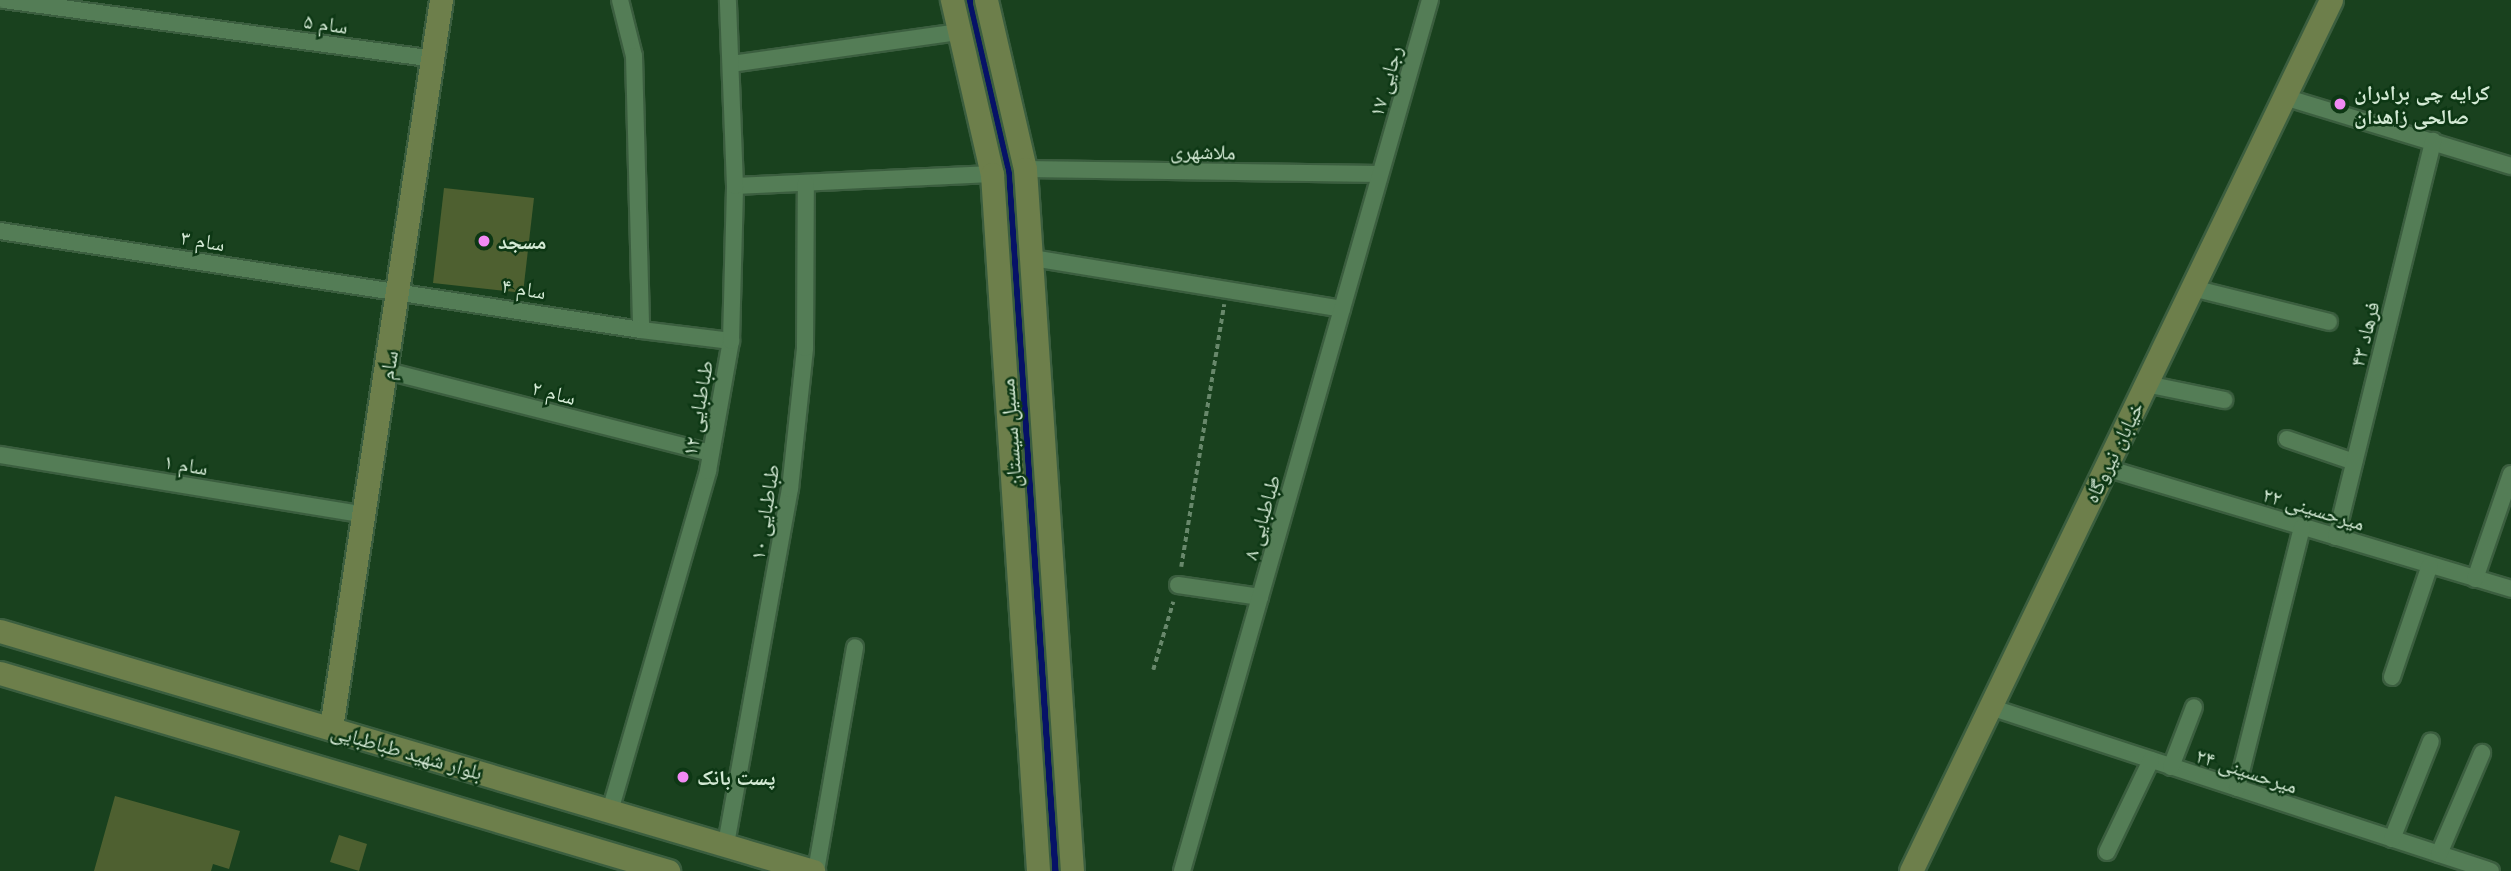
<!DOCTYPE html>
<html>
<head>
<meta charset="utf-8">
<style>
	body { margin:0 }
	#map { position:relative; width:2511px; height:871px; overflow:hidden; background:#19411e; font-family:Mulish,"Noto Naskh Arabic",sans-serif }
	div>[style] { position:absolute }
	.canal>* { height:21px; margin:-10.5px; padding:0 10.5px; transform-origin:10.5px; border-radius:10.5px; background:#061267 }
	.building>* { inset:0; background:#4e6030 }
	.path>* { height:3.5px; margin-top:-1.75px; transform-origin:0; background:repeating-linear-gradient(90deg,#68886b 0 5px,transparent 0 8.5px) }
	.roads { filter:drop-shadow(2px 0 #3b5e3f) drop-shadow(-2px 0 #3b5e3f) drop-shadow(0 2px #3b5e3f) drop-shadow(0 -2px #3b5e3f) }
	.street>* { height:16px; margin:-8px; padding:0 8px; transform-origin:8px; border-radius:8px; background:#547d56 }
	.secondary>* { height:23px; margin:-11.5px; padding:0 11.5px; transform-origin:11.5px; border-radius:11.5px; background:#6d7f4b }
	.dots>* { width:19px; height:19px; translate:-50% -50%; box-sizing:border-box; border:4px solid #0d3714; border-radius:50% }
	span { translate:-50% -50%; white-space:nowrap; text-align:center; line-height:1.15; -webkit-text-stroke:5px #0d3714; paint-order:stroke }
	.street-label { font-size:21px; color:#d4ead5 }
	.poi-label { font-size:21px; color:#d4ead5; font-weight:700 }
	.left { translate:0 -50%; text-align:left }
</style>
</head>
<body>
<div id="map">
	<div class="canal">
		<i style="left:970px;top:0;width:176px;rotate:76.5deg"></i>
		<i style="left:1011px;top:171px;width:702px;rotate:86.16deg"></i>
	</div>
	<div class="building">
		<i style="clip-path:polygon(444px 188px,534px 198px,523px 293px,433px 283px)"></i>
		<i style="clip-path:polygon(115px 796px,240px 831px,229px 869px,213px 864px,211px 871px,94px 871px)"></i>
		<i style="clip-path:polygon(339px 835px,367px 844px,359px 871px,330px 862px)"></i>
	</div>
	<div class="path">
		<i style="left:1181px;top:567px;width:266px;rotate:-80.7deg"></i>
		<i style="left:1153px;top:670px;width:71px;rotate:-73.6deg"></i>
	</div>
	<div class="roads">
		<div class="street">
			<i style="left:4px;top:0;width:433px;rotate:7.8deg"></i>
			<i style="left:620px;top:0;width:58px;rotate:76deg"></i>
			<i style="left:634px;top:56px;width:274px;rotate:88.5deg"></i>
			<i style="left:641px;top:330px;width:91px;rotate:7deg"></i>
			<i style="left:731px;top:64px;width:230px;rotate:-8deg"></i>
			<i style="left:2284px;top:97px;width:237px;rotate:16.9deg"></i>
			<i style="left:1025px;top:169px;width:355px;rotate:0.8deg"></i>
			<i style="left:735px;top:186px;width:257px;rotate:-2.7deg"></i>
			<i style="left:0;top:231px;width:649px;rotate:8.78deg"></i>
			<i style="left:1032px;top:258px;width:314px;rotate:9.3deg"></i>
			<i style="left:2192px;top:288px;width:141px;rotate:13.9deg"></i>
			<i style="left:387px;top:371px;width:334px;rotate:14.2deg"></i>
			<i style="left:2146px;top:384px;width:80px;rotate:11.6deg"></i>
			<i style="left:2287px;top:439px;width:71px;rotate:18.9deg"></i>
			<i style="left:0;top:455px;width:370px;rotate:9.3deg"></i>
			<i style="left:2106px;top:468px;width:423px;rotate:16.6deg"></i>
			<i style="left:2336px;top:537px;width:408px;rotate:-76.2deg"></i>
			<i style="left:2475px;top:579px;width:111px;rotate:-71.1deg"></i>
			<i style="left:1178px;top:585px;width:83px;rotate:8.3deg"></i>
			<i style="left:2392px;top:677px;width:118px;rotate:-71.3deg"></i>
			<i style="left:1990px;top:707px;width:527px;rotate:18.13deg"></i>
			<i style="left:2171px;top:767px;width:64px;rotate:-69deg"></i>
			<i style="left:2237px;top:788px;width:269px;rotate:-76deg"></i>
			<i style="left:610px;top:811px;width:354px;rotate:-73.9deg"></i>
			<i style="left:708px;top:471px;width:132px;rotate:-80deg"></i>
			<i style="left:731px;top:341px;width:155px;rotate:-88.5deg"></i>
			<i style="left:735px;top:186px;width:186px;rotate:-92.2deg"></i>
			<i style="left:2392px;top:839px;width:105px;rotate:-68.3deg"></i>
			<i style="left:726px;top:844px;width:361px;rotate:-79.8deg"></i>
			<i style="left:790px;top:489px;width:142px;rotate:-83.9deg"></i>
			<i style="left:805px;top:348px;width:165px;rotate:-89.7deg"></i>
			<i style="left:2107px;top:852px;width:102px;rotate:-64.4deg"></i>
			<i style="left:2439px;top:854px;width:110px;rotate:-66.9deg"></i>
			<i style="left:816px;top:871px;width:227px;rotate:-80.1deg"></i>
			<i style="left:1182px;top:871px;width:906px;rotate:-74.11deg"></i>
		</div>
		<div class="secondary">
			<i style="left:952px;top:0;width:179px;rotate:77.1deg"></i>
			<i style="left:992px;top:174px;width:699px;rotate:86.22deg"></i>
			<i style="left:986px;top:0;width:173px;rotate:77deg"></i>
			<i style="left:1025px;top:169px;width:704px;rotate:86.17deg"></i>
			<i style="left:0;top:631px;width:848px;rotate:16.45deg"></i>
			<i style="left:0;top:673px;width:697px;rotate:16.51deg"></i>
			<i style="left:331px;top:728px;width:736px;rotate:-81.41deg"></i>
			<i style="left:1911px;top:871px;width:967px;rotate:-64.26deg"></i>
		</div>
	</div>
	<div class="dots">
		<i style="left:2340px;top:104px;background:#f18af4"></i>
		<i style="left:484px;top:241px;background:#f18af4"></i>
		<i style="left:683px;top:777px;background:#f18af4"></i>
	</div>
	<div class="street-label">
		<span style="left:326px;top:23px;rotate:8deg">سام ۵</span>
		<span style="left:1385px;top:81px;rotate:-74deg">رجایی ۱۷</span>
		<span style="left:1203px;top:151px;rotate:1deg">ملاشهری</span>
		<span style="left:203px;top:240px;rotate:9deg">سام ۳</span>
		<span style="left:524px;top:288px;rotate:9deg">سام ۴</span>
		<span style="left:2364px;top:334px;rotate:-76deg">فرهاد ۴۳</span>
		<span style="left:388px;top:365px;rotate:-81deg">سام</span>
		<span style="left:554px;top:392px;rotate:14deg">سام ۲</span>
		<span style="left:697px;top:408px;rotate:-80deg">طباطبایی ۱۲</span>
		<span style="left:1010px;top:433px;rotate:-94deg">مسیل سیستان</span>
		<span style="left:2113px;top:452px;rotate:-64deg">خیابان نیروگاه</span>
		<span style="left:186px;top:464px;rotate:9deg">سام ۱</span>
		<span style="left:2314px;top:508px;rotate:17deg">میرحسینی ۲۲</span>
		<span style="left:764px;top:512px;rotate:-81deg">طباطبایی ۱۰</span>
		<span style="left:1261px;top:517px;rotate:-74deg">طباطبایی ۸</span>
		<span style="left:407px;top:751px;rotate:16deg">بلوار شهید طباطبایی</span>
		<span style="left:2247px;top:770px;rotate:18deg">میرحسینی ۲۴</span>
	</div>
	<div class="poi-label">
		<span class="left" style="left:2354px;top:104px">کرایه چی برادران<br>صالحی زاهدان</span>
		<span class="left" style="left:498px;top:241px">مسجد</span>
		<span class="left" style="left:697px;top:777px">پست بانک</span>
	</div>
</div>
</body>
</html>
